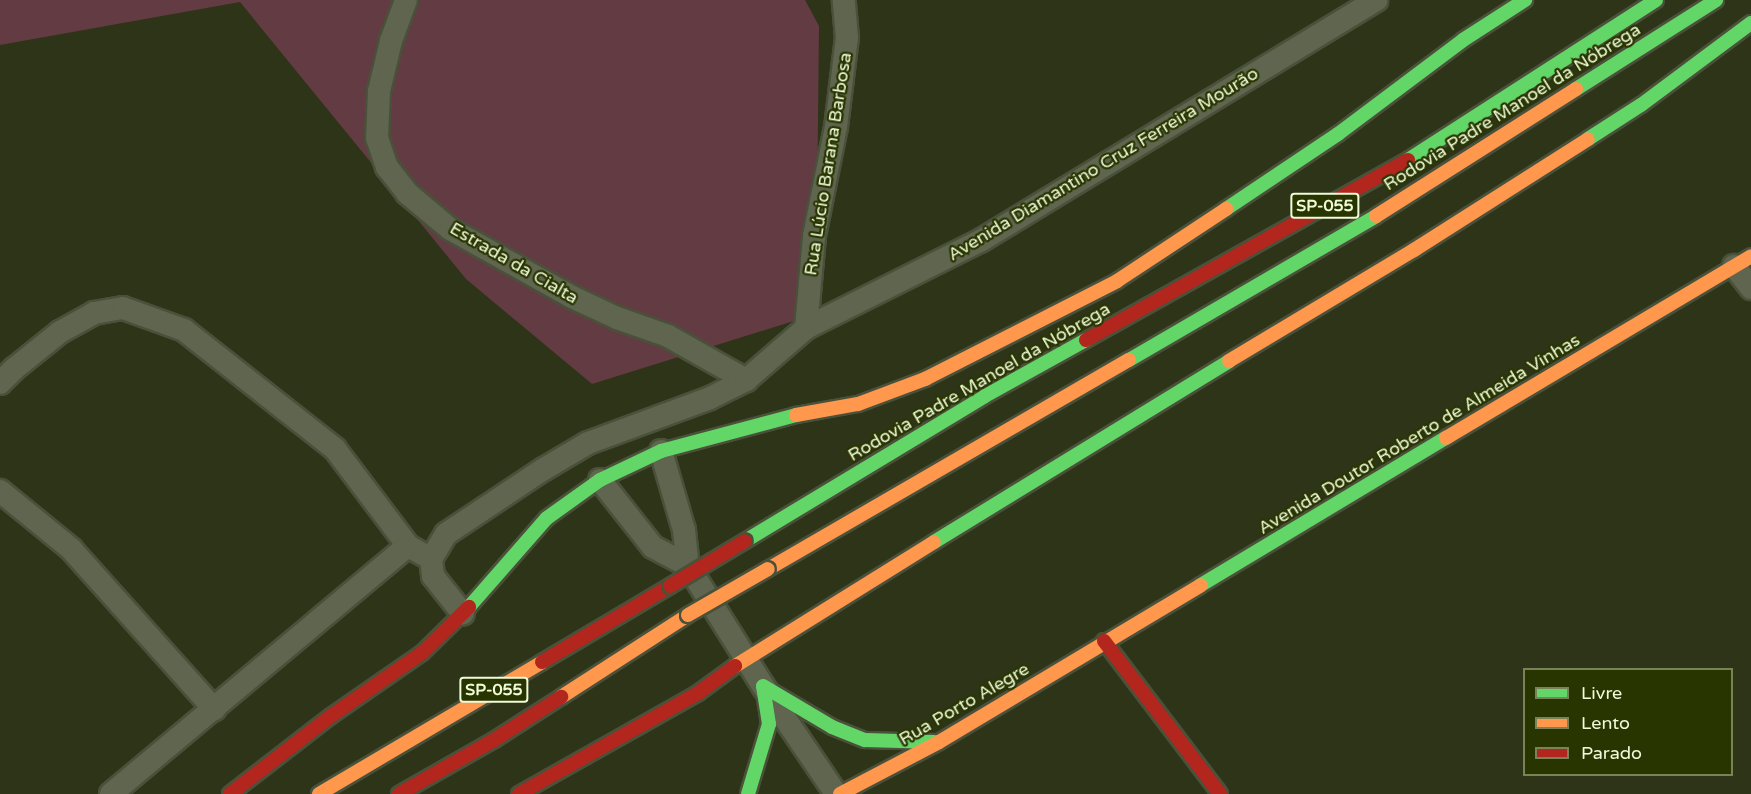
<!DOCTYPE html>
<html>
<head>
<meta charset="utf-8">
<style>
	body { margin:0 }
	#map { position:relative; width:1751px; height:794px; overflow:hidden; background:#2d3418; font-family:"Varela Round",sans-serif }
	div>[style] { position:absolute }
	.green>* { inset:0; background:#633b42 }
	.roads { filter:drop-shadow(2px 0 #4a513a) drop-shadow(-2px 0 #4a513a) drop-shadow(0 2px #4a513a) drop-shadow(0 -2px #4a513a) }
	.street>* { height:22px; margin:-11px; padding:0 11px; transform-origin:11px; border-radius:11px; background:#5f654e }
	.fast>* { height:14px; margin:-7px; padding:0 7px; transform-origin:7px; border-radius:7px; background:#63d668 }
	.slow>* { height:14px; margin:-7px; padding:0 7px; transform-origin:7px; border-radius:7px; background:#ff974d }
	.jam>* { height:14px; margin:-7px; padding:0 7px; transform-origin:7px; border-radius:7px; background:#b3261e }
	.bridges { filter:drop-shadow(2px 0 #4a513a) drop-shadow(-2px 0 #4a513a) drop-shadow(0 2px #4a513a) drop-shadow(0 -2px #4a513a) }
	.slow-bridge>* { height:14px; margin:-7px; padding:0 7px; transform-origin:7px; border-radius:7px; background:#ff974d }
	.jam-bridge>* { height:14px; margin:-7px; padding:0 7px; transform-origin:7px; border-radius:7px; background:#b3261e }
	span { translate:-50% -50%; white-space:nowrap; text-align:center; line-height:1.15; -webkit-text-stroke:4.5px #293501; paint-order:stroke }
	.shield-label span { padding:2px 4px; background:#293501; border:2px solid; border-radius:4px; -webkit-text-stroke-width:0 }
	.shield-label { font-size:16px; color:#effbd9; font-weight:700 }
	.street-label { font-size:18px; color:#effbd9 }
	.legend { position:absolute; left:1523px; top:668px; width:210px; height:108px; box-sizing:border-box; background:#293501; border:2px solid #788457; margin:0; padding:8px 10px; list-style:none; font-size:18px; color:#effbd9 }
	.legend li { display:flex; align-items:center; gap:12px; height:30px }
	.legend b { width:30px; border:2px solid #788457 }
</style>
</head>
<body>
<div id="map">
	<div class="green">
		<i style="clip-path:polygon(0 0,805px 0,819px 26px,816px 314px,592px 384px,466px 279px,240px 2px,0 45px)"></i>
	</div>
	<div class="roads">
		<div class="street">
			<i style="left:406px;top:0;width:44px;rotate:110.1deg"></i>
			<i style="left:391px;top:41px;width:51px;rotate:103.5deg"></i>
			<i style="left:379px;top:91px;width:47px;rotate:92.4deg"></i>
			<i style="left:377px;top:138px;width:31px;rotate:71deg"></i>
			<i style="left:387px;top:167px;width:33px;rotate:52deg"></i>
			<i style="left:407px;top:193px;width:56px;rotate:39.9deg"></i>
			<i style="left:450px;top:229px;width:140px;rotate:29.1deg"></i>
			<i style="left:572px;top:297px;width:50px;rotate:25deg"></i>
			<i style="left:617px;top:318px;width:54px;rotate:19.4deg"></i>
			<i style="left:668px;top:336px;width:90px;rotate:29.4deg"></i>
			<i style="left:1734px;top:266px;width:28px;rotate:52deg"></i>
			<i style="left:806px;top:328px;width:92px;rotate:-85deg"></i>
			<i style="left:814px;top:236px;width:111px;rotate:-78.6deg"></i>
			<i style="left:836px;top:127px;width:90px;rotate:-83deg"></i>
			<i style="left:847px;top:38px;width:38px;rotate:-95deg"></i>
			<i style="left:0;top:383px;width:20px;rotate:-45deg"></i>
			<i style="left:14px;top:369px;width:59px;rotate:-38.8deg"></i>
			<i style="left:60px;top:332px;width:39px;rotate:-29deg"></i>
			<i style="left:94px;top:313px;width:29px;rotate:-10deg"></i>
			<i style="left:123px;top:308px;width:65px;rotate:19.8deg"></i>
			<i style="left:184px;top:330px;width:192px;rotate:38.2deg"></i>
			<i style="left:335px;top:449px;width:121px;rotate:53deg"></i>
			<i style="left:408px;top:546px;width:26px;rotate:29deg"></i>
			<i style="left:431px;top:559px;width:17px;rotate:83deg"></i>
			<i style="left:433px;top:576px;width:48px;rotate:51.7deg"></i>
			<i style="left:661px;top:451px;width:82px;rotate:73.8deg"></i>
			<i style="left:684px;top:530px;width:36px;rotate:84deg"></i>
			<i style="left:688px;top:566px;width:142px;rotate:58deg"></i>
			<i style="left:763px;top:686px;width:130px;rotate:55.9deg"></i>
			<i style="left:600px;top:480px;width:85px;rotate:51.7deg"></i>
			<i style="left:653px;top:547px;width:40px;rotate:28deg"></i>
			<i style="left:0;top:491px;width:92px;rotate:39.2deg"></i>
			<i style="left:71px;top:549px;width:215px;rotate:48.2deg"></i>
			<i style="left:431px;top:559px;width:29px;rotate:-59deg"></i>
			<i style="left:446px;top:534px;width:118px;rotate:-33.6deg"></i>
			<i style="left:544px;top:469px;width:51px;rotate:-30.6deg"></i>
			<i style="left:588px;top:443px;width:130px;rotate:-20.2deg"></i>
			<i style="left:710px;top:398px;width:40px;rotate:-26.6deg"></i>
			<i style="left:746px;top:380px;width:79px;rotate:-40.9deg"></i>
			<i style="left:806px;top:328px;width:195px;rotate:-26.6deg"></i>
			<i style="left:980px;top:241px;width:464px;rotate:-31.3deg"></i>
			<i style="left:111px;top:794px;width:387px;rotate:-39.9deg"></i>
		</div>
		<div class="fast">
			<i style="left:1576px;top:89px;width:166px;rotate:-32.4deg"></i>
			<i style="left:1588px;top:139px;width:63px;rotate:-32.7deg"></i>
			<i style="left:1641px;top:105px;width:137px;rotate:-36.7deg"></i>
			<i style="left:1408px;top:160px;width:295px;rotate:-32.8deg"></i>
			<i style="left:1226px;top:209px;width:135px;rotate:-33.8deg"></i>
			<i style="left:1338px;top:134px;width:156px;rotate:-36.9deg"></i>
			<i style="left:1463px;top:40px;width:74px;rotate:-32.8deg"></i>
			<i style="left:1129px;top:360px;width:286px;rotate:-30.2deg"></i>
			<i style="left:745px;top:541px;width:280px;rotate:-31.1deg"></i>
			<i style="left:985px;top:396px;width:115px;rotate:-29deg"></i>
			<i style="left:934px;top:542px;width:346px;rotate:-31.5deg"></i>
			<i style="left:1201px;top:585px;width:286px;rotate:-31deg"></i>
			<i style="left:469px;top:607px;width:118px;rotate:-48.8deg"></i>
			<i style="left:547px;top:518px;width:65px;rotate:-35.6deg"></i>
			<i style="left:600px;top:480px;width:68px;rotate:-25.4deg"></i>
			<i style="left:661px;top:451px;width:140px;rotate:-14.9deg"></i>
			<i style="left:763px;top:686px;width:80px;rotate:30.7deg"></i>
			<i style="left:832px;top:727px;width:35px;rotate:22deg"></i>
			<i style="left:865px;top:740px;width:69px;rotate:1.7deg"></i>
			<i style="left:748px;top:794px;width:73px;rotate:-73.3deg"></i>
			<i style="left:769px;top:724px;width:38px;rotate:-99deg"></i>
		</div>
		<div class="slow">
			<i style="left:1376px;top:216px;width:237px;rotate:-32.4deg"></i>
			<i style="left:1229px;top:361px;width:216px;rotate:-31deg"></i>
			<i style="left:1414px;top:250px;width:206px;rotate:-32.5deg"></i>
			<i style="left:796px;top:415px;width:63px;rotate:-10.1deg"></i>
			<i style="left:858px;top:404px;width:72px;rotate:-20.5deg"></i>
			<i style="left:925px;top:379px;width:216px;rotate:-27deg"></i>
			<i style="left:1117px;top:281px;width:131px;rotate:-33.4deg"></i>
			<i style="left:1446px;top:438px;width:355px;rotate:-30.8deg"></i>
			<i style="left:768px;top:569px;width:417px;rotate:-30.1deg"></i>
			<i style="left:735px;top:666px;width:234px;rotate:-31.9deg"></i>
			<i style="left:561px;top:697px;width:151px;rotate:-32.8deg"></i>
			<i style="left:319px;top:794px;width:259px;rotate:-30.6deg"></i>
			<i style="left:840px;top:794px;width:112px;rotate:-27.7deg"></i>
			<i style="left:939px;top:742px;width:305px;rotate:-30.9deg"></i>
		</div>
		<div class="jam">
			<i style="left:1086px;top:340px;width:369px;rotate:-29.2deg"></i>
			<i style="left:1104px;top:641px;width:192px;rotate:52.8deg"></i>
			<i style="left:542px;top:662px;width:149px;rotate:-30.7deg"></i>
			<i style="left:230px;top:794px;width:128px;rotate:-37.7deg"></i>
			<i style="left:331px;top:716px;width:111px;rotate:-34.7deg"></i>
			<i style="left:422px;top:653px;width:66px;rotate:-44.4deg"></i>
			<i style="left:399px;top:794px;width:109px;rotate:-29.6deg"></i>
			<i style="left:494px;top:740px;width:80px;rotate:-32.7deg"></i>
			<i style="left:519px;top:794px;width:206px;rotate:-29.4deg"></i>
			<i style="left:698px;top:693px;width:46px;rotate:-36.1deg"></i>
		</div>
	</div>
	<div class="bridges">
		<div class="slow-bridge">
			<i style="left:688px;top:615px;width:92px;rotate:-29.9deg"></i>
		</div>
		<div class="jam-bridge">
			<i style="left:670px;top:586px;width:87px;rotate:-31deg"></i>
		</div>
	</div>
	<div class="shield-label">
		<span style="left:1325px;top:206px">SP-055</span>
		<span style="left:494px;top:690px">SP-055</span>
	</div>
	<div class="street-label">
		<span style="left:1512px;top:107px;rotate:-32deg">Rodovia Padre Manoel da Nóbrega</span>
		<span style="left:828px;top:164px;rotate:-81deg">Rua Lúcio Barana Barbosa</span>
		<span style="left:1103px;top:164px;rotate:-31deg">Avenida Diamantino Cruz Ferreira Mourão</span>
		<span style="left:514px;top:263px;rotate:30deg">Estrada da Cialta</span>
		<span style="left:979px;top:382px;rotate:-30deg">Rodovia Padre Manoel da Nóbrega</span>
		<span style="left:1419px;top:434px;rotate:-31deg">Avenida Doutor Roberto de Almeida Vinhas</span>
		<span style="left:964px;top:704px;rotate:-30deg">Rua Porto Alegre</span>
	</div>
	<ul class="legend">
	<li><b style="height:8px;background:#63d668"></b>Livre</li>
	<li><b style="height:8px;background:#ff974d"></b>Lento</li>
	<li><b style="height:8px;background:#b3261e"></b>Parado</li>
	</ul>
</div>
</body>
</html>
